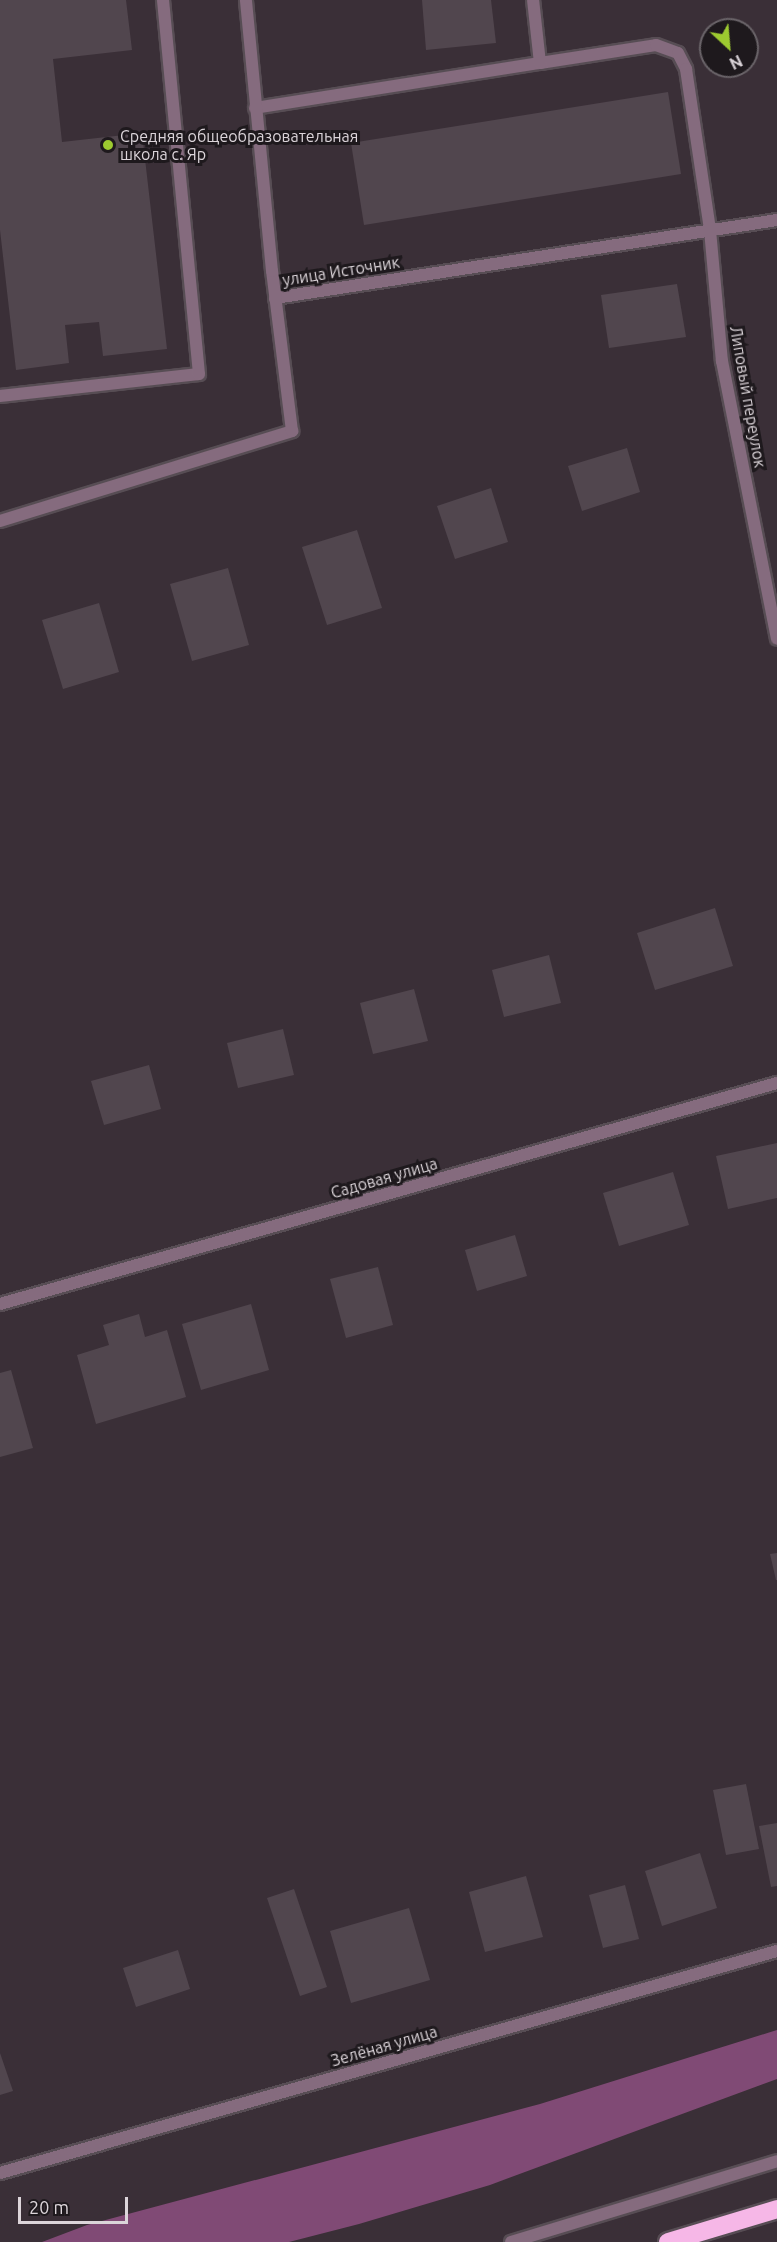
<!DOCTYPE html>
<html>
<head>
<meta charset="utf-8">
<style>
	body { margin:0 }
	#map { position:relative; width:777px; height:2242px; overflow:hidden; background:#3a2f37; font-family:Ubuntu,sans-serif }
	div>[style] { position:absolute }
	.forest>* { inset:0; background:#804a75 }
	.building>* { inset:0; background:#51464e }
	.roads { filter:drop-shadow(2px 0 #574d54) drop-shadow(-2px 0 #574d54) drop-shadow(0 2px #574d54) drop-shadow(0 -2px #574d54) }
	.lane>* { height:12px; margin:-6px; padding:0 6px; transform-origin:6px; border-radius:6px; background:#856b7e }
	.street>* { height:12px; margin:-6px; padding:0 6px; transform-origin:6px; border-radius:6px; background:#856b7e }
	.highway>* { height:18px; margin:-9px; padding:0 9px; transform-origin:9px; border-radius:9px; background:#f6b7e7 }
	.dots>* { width:16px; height:16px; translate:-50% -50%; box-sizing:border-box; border:3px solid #1e191d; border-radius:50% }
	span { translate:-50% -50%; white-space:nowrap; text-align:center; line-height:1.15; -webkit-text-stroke:6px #1e191d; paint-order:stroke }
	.poi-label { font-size:16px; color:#dcd5da }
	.left { translate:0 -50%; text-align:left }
	.street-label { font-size:16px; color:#dcd5da }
	.north { position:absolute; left:699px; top:18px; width:60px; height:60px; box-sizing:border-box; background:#1e191d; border:2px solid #6a6469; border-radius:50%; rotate:154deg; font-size:16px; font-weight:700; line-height:24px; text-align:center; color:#dcd5da }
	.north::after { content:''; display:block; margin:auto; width:21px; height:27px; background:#9dca30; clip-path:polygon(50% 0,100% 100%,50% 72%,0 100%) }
	.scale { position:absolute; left:18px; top:2197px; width:110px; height:27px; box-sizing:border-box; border:3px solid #dcd5da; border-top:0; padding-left:8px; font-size:18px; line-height:21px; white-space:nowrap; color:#dcd5da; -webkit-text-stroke:4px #1e191d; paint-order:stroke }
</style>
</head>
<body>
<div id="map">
	<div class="forest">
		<i style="clip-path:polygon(777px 2030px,777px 2079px,490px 2185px,359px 2224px,289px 2242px,42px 2242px,87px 2225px,540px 2104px)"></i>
	</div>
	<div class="building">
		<i style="clip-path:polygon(0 0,126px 0,132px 50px,53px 59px,62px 142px,142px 133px,167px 349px,103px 356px,99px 322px,65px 325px,69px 363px,16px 370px,0 230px)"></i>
		<i style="clip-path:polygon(422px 0,491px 0,496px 43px,426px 50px)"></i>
		<i style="clip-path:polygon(668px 92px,681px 174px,364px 225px,351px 143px)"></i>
		<i style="clip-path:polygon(677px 284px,686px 337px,609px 348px,601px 295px)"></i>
		<i style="clip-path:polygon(627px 448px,640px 492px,582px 511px,568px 466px)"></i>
		<i style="clip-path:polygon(491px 488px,508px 542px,455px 559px,437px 506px)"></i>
		<i style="clip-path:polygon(357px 530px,382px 608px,327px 625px,302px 547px)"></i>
		<i style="clip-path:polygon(228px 568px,249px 645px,192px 661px,170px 584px)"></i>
		<i style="clip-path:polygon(99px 603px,119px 672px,63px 689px,42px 620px)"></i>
		<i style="clip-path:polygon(715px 908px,733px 966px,655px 990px,637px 933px)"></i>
		<i style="clip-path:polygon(549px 955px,561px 1003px,504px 1017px,492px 970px)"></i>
		<i style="clip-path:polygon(414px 989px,428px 1041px,373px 1054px,360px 1003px)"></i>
		<i style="clip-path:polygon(283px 1029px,294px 1075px,238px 1088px,227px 1043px)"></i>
		<i style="clip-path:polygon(149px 1065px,161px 1109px,104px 1125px,91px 1081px)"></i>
		<i style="clip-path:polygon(777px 1143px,777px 1198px,728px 1209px,716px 1156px)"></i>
		<i style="clip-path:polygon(673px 1172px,689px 1225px,619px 1246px,603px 1193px)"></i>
		<i style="clip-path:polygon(515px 1235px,527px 1276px,477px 1291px,465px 1250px)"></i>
		<i style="clip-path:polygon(378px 1267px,393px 1325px,346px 1338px,330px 1279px)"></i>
		<i style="clip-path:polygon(251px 1304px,269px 1370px,201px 1390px,182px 1324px)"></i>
		<i style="clip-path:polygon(139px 1314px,145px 1337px,167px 1330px,186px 1397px,96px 1424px,77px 1355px,109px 1345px,103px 1325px)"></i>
		<i style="clip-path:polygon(11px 1370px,33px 1448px,0 1457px,0 1373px)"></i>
		<i style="clip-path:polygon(777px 1553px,777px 1580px,776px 1580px,770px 1554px)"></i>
		<i style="clip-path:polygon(746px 1784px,759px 1849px,726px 1855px,713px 1790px)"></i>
		<i style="clip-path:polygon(777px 1823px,777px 1886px,771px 1887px,759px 1826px)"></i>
		<i style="clip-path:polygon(700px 1853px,717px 1908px,662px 1926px,645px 1871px)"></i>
		<i style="clip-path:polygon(526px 1876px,543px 1937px,485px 1952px,469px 1892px)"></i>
		<i style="clip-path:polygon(625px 1885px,639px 1939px,603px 1948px,589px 1895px)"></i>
		<i style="clip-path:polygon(294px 1889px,327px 1987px,300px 1996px,267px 1898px)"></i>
		<i style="clip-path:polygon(409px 1908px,430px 1980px,351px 2003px,330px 1931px)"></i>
		<i style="clip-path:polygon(178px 1950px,190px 1989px,136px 2007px,123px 1968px)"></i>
		<i style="clip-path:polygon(0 2053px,13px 2091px,0 2095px)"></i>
	</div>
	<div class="roads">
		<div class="lane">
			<i style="left:540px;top:63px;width:117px;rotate:-8.8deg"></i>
			<i style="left:656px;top:45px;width:23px;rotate:20deg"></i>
			<i style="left:678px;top:53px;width:18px;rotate:63deg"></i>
			<i style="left:686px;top:69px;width:163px;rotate:81.5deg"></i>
			<i style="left:255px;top:108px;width:289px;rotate:-9deg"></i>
			<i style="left:540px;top:63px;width:63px;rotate:-96.3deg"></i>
			<i style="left:0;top:396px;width:200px;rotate:-6.3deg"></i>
			<i style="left:199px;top:374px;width:376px;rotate:-95.5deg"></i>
		</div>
		<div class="street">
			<i style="left:710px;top:230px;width:132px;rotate:84.8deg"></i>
			<i style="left:722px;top:361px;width:283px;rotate:78.8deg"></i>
			<i style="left:275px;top:298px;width:508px;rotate:-8.83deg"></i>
			<i style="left:0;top:521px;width:306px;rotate:-17.1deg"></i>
			<i style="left:292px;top:431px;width:161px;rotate:-97.1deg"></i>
			<i style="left:272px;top:271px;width:272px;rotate:-95.5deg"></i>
			<i style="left:0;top:1304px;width:808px;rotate:-15.88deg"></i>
			<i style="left:0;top:2173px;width:808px;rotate:-15.95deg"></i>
			<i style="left:511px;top:2242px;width:278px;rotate:-16.9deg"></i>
		</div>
		<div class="highway">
			<i style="left:668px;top:2242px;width:114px;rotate:-16.8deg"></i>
		</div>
	</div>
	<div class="dots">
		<i style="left:108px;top:145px;background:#9dca30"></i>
	</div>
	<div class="poi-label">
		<span class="left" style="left:120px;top:145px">Средняя общеобразовательная<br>школа с. Яр</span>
	</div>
	<div class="street-label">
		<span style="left:341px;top:271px;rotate:-9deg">улица Источник</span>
		<span style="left:748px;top:397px;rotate:80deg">Липовый переулок</span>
		<span style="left:384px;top:1178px;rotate:-16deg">Садовая улица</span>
		<span style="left:384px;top:2046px;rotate:-16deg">Зелёная улица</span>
	</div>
	<div class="north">N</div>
	<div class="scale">20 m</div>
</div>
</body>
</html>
